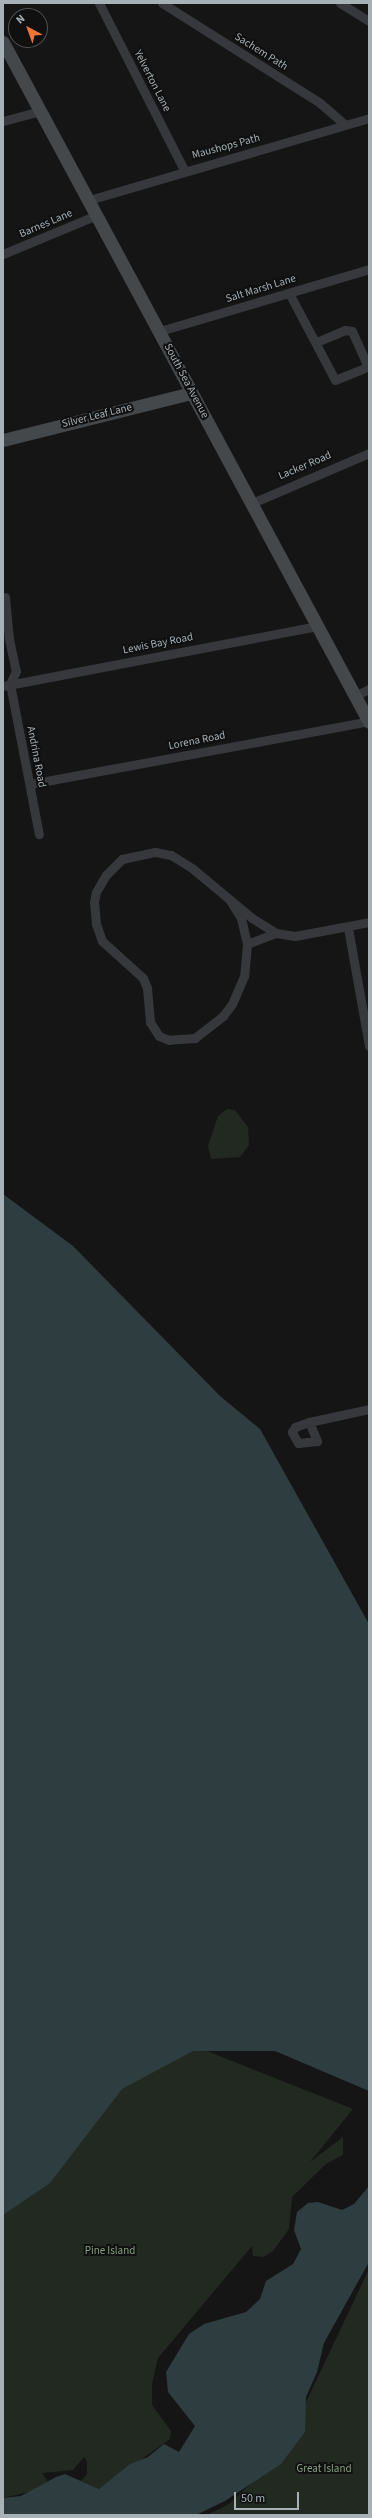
<!DOCTYPE html>
<html>
<head>
<meta charset="utf-8">
<style>
	body { margin:0 }
	#map { position:relative; width:372px; height:2518px; overflow:hidden; background:#151516; font-family:"Source Sans 3",sans-serif }
	div>[style] { position:absolute }
	.green>* { inset:0; background:#222921 }
	.water>* { inset:0; background:#2e3d3f }
	.street>* { height:9px; margin:-4.5px; padding:0 4.5px; transform-origin:4.5px; border-radius:4.5px; background:#36383b }
	.secondary>* { height:13px; margin:-6.5px; padding:0 6.5px; transform-origin:6.5px; border-radius:6.5px; background:#44484b }
	span { translate:-50% -50%; white-space:nowrap; text-align:center; line-height:1.15; -webkit-text-stroke:4px #101011; paint-order:stroke }
	.street-label { font-size:11px; color:#a7b1b6 }
	.park-label { font-size:11px; color:#87a17e }
	.frame { position:absolute; inset:0; border:4px solid #a7b1b6; pointer-events:none }
	.north { position:absolute; left:8px; top:8px; width:40px; height:40px; box-sizing:border-box; background:#101011; border:1px solid #4c5053; border-radius:50%; rotate:319deg; font-size:11px; font-weight:700; line-height:16px; text-align:center; color:#a7b1b6 }
	.north::after { content:''; display:block; margin:auto; width:14px; height:18px; background:#ec7537; clip-path:polygon(50% 0,100% 100%,50% 72%,0 100%) }
	.scale { position:absolute; left:234px; top:2492px; width:65px; height:18px; box-sizing:border-box; border:2px solid #a7b1b6; border-top:0; padding-left:5px; font-size:12px; line-height:14px; white-space:nowrap; color:#a7b1b6; -webkit-text-stroke:3px #101011; paint-order:stroke }
</style>
</head>
<body>
<div id="map">
	<div class="green">
		<i style="clip-path:polygon(227px 1109px,235px 1110px,248px 1127px,249px 1145px,240px 1157px,211px 1159px,208px 1146px,218px 1116px)"></i>
		<i style="clip-path:polygon(171px 2049px,207px 2051px,353px 2109px,310px 2162px,343px 2137px,343px 2155px,326px 2164px,292px 2197px,289px 2229px,273px 2251px,263px 2257px,253px 2256px,252px 2246px,158px 2358px,152px 2384px,152px 2405px,171px 2431px,170px 2439px,99px 2489px,81px 2481px,87px 2474px,87px 2461px,84px 2457px,73px 2470px,42px 2473px,48px 2482px,33px 2491px,3px 2498px,3px 2214px,111px 2096px)"></i>
		<i style="clip-path:polygon(369px 2269px,369px 2515px,207px 2515px,229px 2504px,280px 2457px)"></i>
	</div>
	<div class="water">
		<i style="clip-path:polygon(3px 1194px,73px 1246px,220px 1396px,260px 1429px,369px 1624px,369px 2091px,275px 2051px,193px 2051px,122px 2089px,50px 2183px,3px 2215px)"></i>
		<i style="clip-path:polygon(369px 2186px,369px 2262px,324px 2343px,317px 2372px,306px 2397px,305px 2432px,281px 2464px,225px 2501px,196px 2515px,3px 2515px,3px 2498px,21px 2496px,56px 2477px,65px 2474px,99px 2489px,130px 2464px,148px 2457px,164px 2444px,179px 2452px,195px 2426px,168px 2392px,166px 2372px,189px 2334px,204px 2324px,246px 2312px,260px 2299px,266px 2281px,293px 2264px,301px 2249px,294px 2230px,297px 2212px,308px 2203px,318px 2202px,342px 2210px,354px 2204px)"></i>
	</div>
	<div class="street">
		<i style="left:99px;top:3px;width:187px;rotate:63deg"></i>
		<i style="left:162px;top:3px;width:187px;rotate:32.3deg"></i>
		<i style="left:320px;top:103px;width:33px;rotate:41deg"></i>
		<i style="left:340px;top:3px;width:34px;rotate:32deg"></i>
		<i style="left:3px;top:121px;width:38px;rotate:-15deg"></i>
		<i style="left:89px;top:200px;width:292px;rotate:-16.3deg"></i>
		<i style="left:3px;top:254px;width:102px;rotate:-22.5deg"></i>
		<i style="left:289px;top:293px;width:98px;rotate:62.1deg"></i>
		<i style="left:335px;top:380px;width:35px;rotate:-22deg"></i>
		<i style="left:368px;top:367px;width:39px;rotate:-114deg"></i>
		<i style="left:352px;top:331px;width:7px;rotate:-172deg"></i>
		<i style="left:345px;top:330px;width:30px;rotate:157deg"></i>
		<i style="left:160px;top:331px;width:218px;rotate:-16.5deg"></i>
		<i style="left:252px;top:503px;width:127px;rotate:-23.1deg"></i>
		<i style="left:5px;top:597px;width:42px;rotate:84.6deg"></i>
		<i style="left:9px;top:639px;width:33px;rotate:78deg"></i>
		<i style="left:16px;top:671px;width:14px;rotate:115deg"></i>
		<i style="left:10px;top:684px;width:153px;rotate:79.1deg"></i>
		<i style="left:3px;top:686px;width:320px;rotate:-10.8deg"></i>
		<i style="left:355px;top:696px;width:16px;rotate:-27deg"></i>
		<i style="left:30px;top:784px;width:345px;rotate:-10.5deg"></i>
		<i style="left:231px;top:902px;width:19px;rotate:58deg"></i>
		<i style="left:241px;top:918px;width:27px;rotate:77deg"></i>
		<i style="left:247px;top:944px;width:32px;rotate:95deg"></i>
		<i style="left:244px;top:976px;width:30px;rotate:113deg"></i>
		<i style="left:232px;top:1004px;width:15px;rotate:127deg"></i>
		<i style="left:223px;top:1016px;width:36px;rotate:142deg"></i>
		<i style="left:195px;top:1038px;width:26px;rotate:176deg"></i>
		<i style="left:169px;top:1040px;width:11px;rotate:-158deg"></i>
		<i style="left:159px;top:1036px;width:17px;rotate:-123deg"></i>
		<i style="left:150px;top:1022px;width:34px;rotate:-95deg"></i>
		<i style="left:147px;top:988px;width:11px;rotate:-112deg"></i>
		<i style="left:143px;top:978px;width:55px;rotate:-137.9deg"></i>
		<i style="left:102px;top:941px;width:18px;rotate:-109deg"></i>
		<i style="left:96px;top:924px;width:22px;rotate:-95deg"></i>
		<i style="left:94px;top:902px;width:10px;rotate:-79deg"></i>
		<i style="left:96px;top:892px;width:20px;rotate:-60deg"></i>
		<i style="left:106px;top:875px;width:23px;rotate:-45deg"></i>
		<i style="left:122px;top:859px;width:34px;rotate:-12deg"></i>
		<i style="left:155px;top:852px;width:16px;rotate:11deg"></i>
		<i style="left:171px;top:855px;width:26px;rotate:32deg"></i>
		<i style="left:193px;top:869px;width:77px;rotate:39.7deg"></i>
		<i style="left:252px;top:918px;width:28px;rotate:32deg"></i>
		<i style="left:276px;top:933px;width:19px;rotate:9deg"></i>
		<i style="left:295px;top:936px;width:75px;rotate:-10.7deg"></i>
		<i style="left:348px;top:928px;width:120px;rotate:79.9deg"></i>
		<i style="left:247px;top:944px;width:31px;rotate:-21deg"></i>
		<i style="left:309px;top:1422px;width:21px;rotate:67deg"></i>
		<i style="left:317px;top:1441px;width:19px;rotate:174deg"></i>
		<i style="left:298px;top:1443px;width:13px;rotate:-119deg"></i>
		<i style="left:292px;top:1432px;width:6px;rotate:-59deg"></i>
		<i style="left:295px;top:1427px;width:15px;rotate:-20deg"></i>
		<i style="left:309px;top:1422px;width:61px;rotate:-12.2deg"></i>
	</div>
	<div class="secondary">
		<i style="left:3px;top:42px;width:772px;rotate:61.71deg"></i>
		<i style="left:3px;top:440px;width:194px;rotate:-14deg"></i>
	</div>
	<div class="street-label">
		<span style="left:261px;top:52px;rotate:32deg">Sachem Path</span>
		<span style="left:152px;top:81px;rotate:63deg">Yelverton Lane</span>
		<span style="left:226px;top:147px;rotate:-15deg">Maushops Path</span>
		<span style="left:46px;top:224px;rotate:-23deg">Barnes Lane</span>
		<span style="left:261px;top:289px;rotate:-17deg">Salt Marsh Lane</span>
		<span style="left:186px;top:381px;rotate:62deg">South Sea Avenue</span>
		<span style="left:97px;top:416px;rotate:-14deg">Silver Leaf Lane</span>
		<span style="left:305px;top:466px;rotate:-23deg">Lacker Road</span>
		<span style="left:158px;top:644px;rotate:-11deg">Lewis Bay Road</span>
		<span style="left:197px;top:741px;rotate:-11deg">Lorena Road</span>
		<span style="left:36px;top:757px;rotate:79deg">Andrina Road</span>
	</div>
	<div class="park-label">
		<span style="left:110px;top:2251px">Pine Island</span>
		<span style="left:324px;top:2469px">Great Island</span>
	</div>
	<div class="frame"></div>
	<div class="north">N</div>
	<div class="scale">50 m</div>
</div>
</body>
</html>
